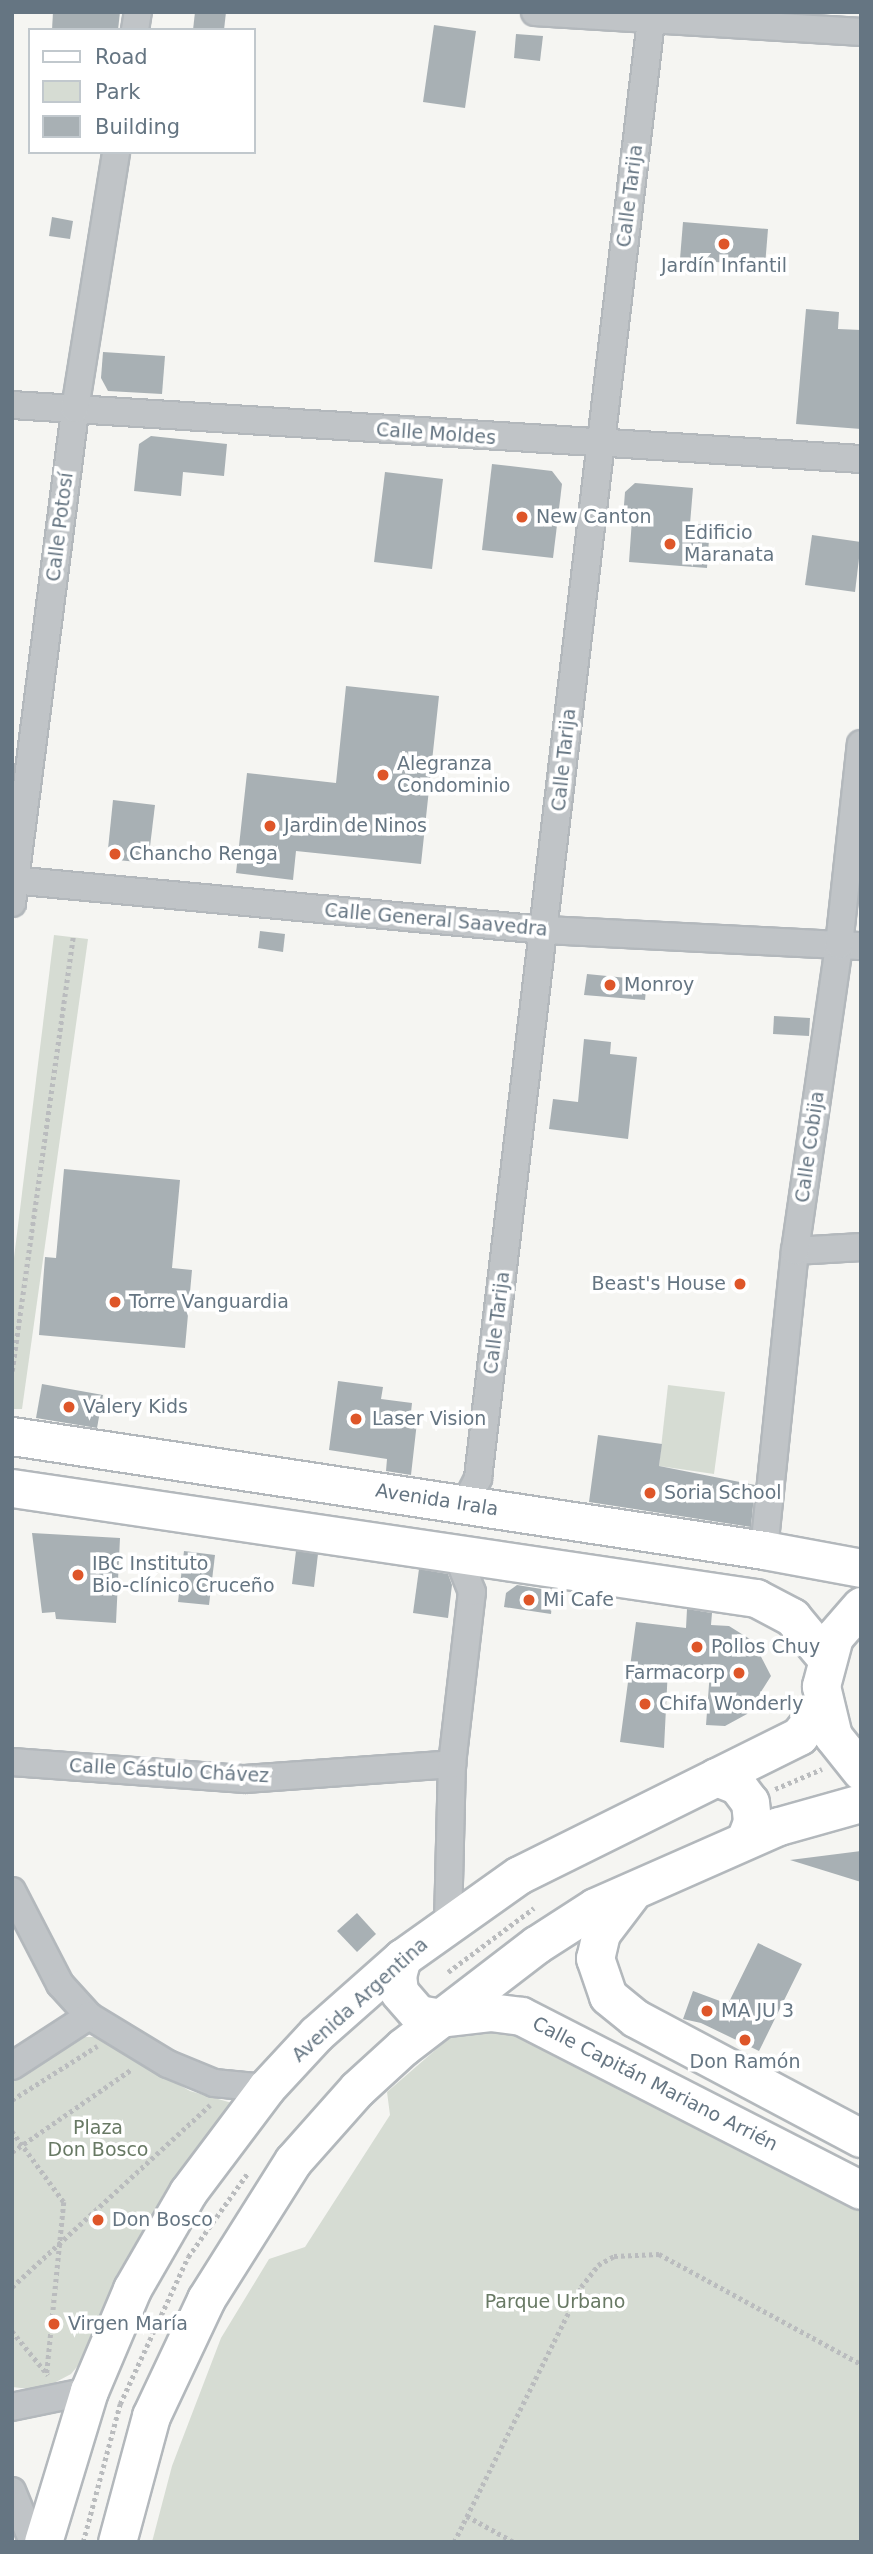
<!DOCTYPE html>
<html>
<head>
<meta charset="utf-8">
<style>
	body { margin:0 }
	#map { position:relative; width:873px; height:2554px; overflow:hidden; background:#f5f5f2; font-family:"DejaVu Sans",sans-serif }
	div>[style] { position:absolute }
	.green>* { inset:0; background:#d6dcd3 }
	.building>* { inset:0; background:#a8b0b4 }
	.path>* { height:4.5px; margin-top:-2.25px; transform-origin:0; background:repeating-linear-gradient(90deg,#babcbe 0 3.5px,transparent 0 7px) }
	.roads { filter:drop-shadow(2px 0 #b3b8bc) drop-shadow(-2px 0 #b3b8bc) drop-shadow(0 2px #b3b8bc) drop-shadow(0 -2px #b3b8bc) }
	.street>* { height:26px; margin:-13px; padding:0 13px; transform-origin:13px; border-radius:13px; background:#c0c4c7 }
	.secondary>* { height:37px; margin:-18.5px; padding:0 18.5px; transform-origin:18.5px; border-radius:18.5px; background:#fff }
	.dots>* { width:19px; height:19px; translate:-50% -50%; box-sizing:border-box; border:4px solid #fff; border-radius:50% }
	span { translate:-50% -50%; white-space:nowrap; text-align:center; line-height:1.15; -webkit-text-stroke:7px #fff; paint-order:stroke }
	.street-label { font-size:19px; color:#657582 }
	.poi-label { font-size:19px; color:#657582 }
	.left { translate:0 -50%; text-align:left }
	.right { translate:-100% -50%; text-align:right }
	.park-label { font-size:19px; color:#687964 }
	.frame { position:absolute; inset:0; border:14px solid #657582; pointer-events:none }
	.legend { position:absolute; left:28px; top:28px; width:228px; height:126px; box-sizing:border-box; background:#fff; border:2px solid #c1c8cd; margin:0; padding:9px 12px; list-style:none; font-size:21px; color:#657582 }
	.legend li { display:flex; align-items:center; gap:14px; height:35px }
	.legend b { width:35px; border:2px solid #c1c8cd }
</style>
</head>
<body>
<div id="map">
	<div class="green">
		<i style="clip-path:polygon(54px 935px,88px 939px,22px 1409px,12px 1409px,12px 1274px)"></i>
		<i style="clip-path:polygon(668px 1385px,725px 1392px,714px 1474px,659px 1466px)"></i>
		<i style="clip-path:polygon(514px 2017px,861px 2191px,861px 2542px,152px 2542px,172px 2466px,221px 2338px,269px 2259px,305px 2247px,390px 2115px,387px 2092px,455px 2033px)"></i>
		<i style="clip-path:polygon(81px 2037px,96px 2037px,190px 2091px,232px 2103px,191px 2156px,136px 2245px,87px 2355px,71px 2374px,54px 2383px,30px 2389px,12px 2387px,12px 2079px)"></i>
	</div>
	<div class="building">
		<i style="clip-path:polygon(53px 12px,120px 12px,118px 30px,52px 30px)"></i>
		<i style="clip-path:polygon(195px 12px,226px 12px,224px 30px,193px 30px)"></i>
		<i style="clip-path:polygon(434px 25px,476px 31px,465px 108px,423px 102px)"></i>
		<i style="clip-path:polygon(516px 34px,543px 36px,540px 61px,514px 58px)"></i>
		<i style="clip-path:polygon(52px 217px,73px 221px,70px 239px,49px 236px)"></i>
		<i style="clip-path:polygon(683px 222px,768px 229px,765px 266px,680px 259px)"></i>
		<i style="clip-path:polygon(806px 309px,839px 312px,838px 329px,861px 330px,861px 429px,796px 424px)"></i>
		<i style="clip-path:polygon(103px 352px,165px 356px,162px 394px,108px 391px,101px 378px)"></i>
		<i style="clip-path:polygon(151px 436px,227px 444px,224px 476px,183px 472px,181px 496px,134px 491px,139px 444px)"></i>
		<i style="clip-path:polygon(492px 464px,552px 471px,562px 484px,553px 558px,482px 550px)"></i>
		<i style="clip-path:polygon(385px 472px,443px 479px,432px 569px,374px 562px)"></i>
		<i style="clip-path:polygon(635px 483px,693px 488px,690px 524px,710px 525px,707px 568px,629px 562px,632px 519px,623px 518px,625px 492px)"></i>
		<i style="clip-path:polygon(812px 535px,861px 542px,855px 592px,805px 585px)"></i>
		<i style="clip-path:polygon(346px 686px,439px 696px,421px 864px,296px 851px,293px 880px,236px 873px,247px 773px,336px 783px)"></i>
		<i style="clip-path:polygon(113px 800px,155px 805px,148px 863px,107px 859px)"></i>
		<i style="clip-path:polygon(260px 931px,285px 934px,283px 952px,258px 948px)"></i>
		<i style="clip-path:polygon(587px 974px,647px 980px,645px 1000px,584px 995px)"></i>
		<i style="clip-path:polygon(774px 1016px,810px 1018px,809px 1036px,773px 1034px)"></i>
		<i style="clip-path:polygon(584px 1039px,611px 1042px,610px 1054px,637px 1057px,628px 1139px,549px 1129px,553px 1099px,578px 1102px)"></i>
		<i style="clip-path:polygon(64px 1169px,180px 1180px,172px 1268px,192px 1270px,185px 1348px,39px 1335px,45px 1257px,56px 1258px)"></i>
		<i style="clip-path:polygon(338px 1381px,383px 1387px,381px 1399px,412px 1403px,410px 1421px,417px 1422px,411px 1475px,386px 1471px,387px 1459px,329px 1450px)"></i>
		<i style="clip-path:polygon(42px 1384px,103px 1395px,97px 1428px,36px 1418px)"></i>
		<i style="clip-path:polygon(598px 1435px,662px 1444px,659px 1466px,755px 1485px,751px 1527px,589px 1502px)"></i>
		<i style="clip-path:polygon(32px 1533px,120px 1538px,116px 1623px,56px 1619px,55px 1612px,42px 1613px)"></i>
		<i style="clip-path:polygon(184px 1551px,215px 1555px,209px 1605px,178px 1602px)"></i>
		<i style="clip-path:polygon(296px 1551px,318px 1554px,314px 1587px,292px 1584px)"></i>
		<i style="clip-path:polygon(419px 1569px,448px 1574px,452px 1585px,448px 1618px,413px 1613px)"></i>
		<i style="clip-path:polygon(517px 1585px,554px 1591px,551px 1614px,504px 1607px,506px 1593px)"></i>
		<i style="clip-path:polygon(687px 1609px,712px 1613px,711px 1625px,729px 1626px,753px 1641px,771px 1676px,747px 1714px,725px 1726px,706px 1725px,710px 1671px,668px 1668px,664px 1748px,620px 1742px,636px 1622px,686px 1628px)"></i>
		<i style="clip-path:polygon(861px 1851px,861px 1882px,790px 1860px)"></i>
		<i style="clip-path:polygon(357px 1913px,376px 1934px,357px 1952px,337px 1931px)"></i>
		<i style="clip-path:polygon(758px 1943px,802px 1964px,759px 2051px,701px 2023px,683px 2019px,693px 1991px,728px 2004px)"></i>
	</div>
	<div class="path">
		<i style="left:12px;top:1371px;width:438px;rotate:-82deg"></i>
		<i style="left:775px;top:1789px;width:51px;rotate:-23.1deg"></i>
		<i style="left:448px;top:1972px;width:107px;rotate:-36.7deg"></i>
		<i style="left:12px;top:2100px;width:101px;rotate:-32.4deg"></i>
		<i style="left:12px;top:2131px;width:88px;rotate:53.8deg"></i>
		<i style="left:64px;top:2202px;width:172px;rotate:95.7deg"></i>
		<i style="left:12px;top:2152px;width:146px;rotate:-34.7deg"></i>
		<i style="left:12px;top:2287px;width:269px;rotate:-42.6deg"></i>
		<i style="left:12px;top:2331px;width:57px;rotate:50.7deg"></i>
		<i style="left:467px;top:2516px;width:54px;rotate:29deg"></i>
		<i style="left:83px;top:2542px;width:143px;rotate:-75deg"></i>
		<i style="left:120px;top:2404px;width:162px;rotate:-65.2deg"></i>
		<i style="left:188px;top:2257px;width:102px;rotate:-54.6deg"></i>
		<i style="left:454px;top:2542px;width:285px;rotate:-63.5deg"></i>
		<i style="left:581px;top:2287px;width:28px;rotate:-52deg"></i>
		<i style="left:598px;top:2265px;width:18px;rotate:-29deg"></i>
		<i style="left:614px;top:2256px;width:45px;rotate:-2.5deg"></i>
		<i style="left:659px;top:2254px;width:230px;rotate:28.6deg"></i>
	</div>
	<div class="roads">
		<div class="street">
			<i style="left:535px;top:12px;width:327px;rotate:3.5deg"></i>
			<i style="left:135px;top:30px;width:18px;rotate:-81deg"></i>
			<i style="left:12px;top:405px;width:851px;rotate:3.64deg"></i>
			<i style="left:12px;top:880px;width:534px;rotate:5.37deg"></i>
			<i style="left:544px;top:930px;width:317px;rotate:2.9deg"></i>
			<i style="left:12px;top:903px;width:498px;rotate:-82.7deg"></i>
			<i style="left:75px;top:409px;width:260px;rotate:-80.9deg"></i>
			<i style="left:795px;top:1251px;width:66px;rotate:-3.5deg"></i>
			<i style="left:465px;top:1504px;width:29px;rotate:-63deg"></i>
			<i style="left:478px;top:1478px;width:1476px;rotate:-83.23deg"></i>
			<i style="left:764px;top:1550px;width:301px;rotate:-84.1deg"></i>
			<i style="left:795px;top:1251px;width:309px;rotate:-81.8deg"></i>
			<i style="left:839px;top:945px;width:202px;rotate:-83.8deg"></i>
			<i style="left:12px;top:1762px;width:234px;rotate:4.2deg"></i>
			<i style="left:245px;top:1779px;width:208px;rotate:-4.1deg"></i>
			<i style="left:12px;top:1891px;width:105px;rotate:62.7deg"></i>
			<i style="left:60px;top:1984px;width:43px;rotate:47.8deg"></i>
			<i style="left:89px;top:2016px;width:92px;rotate:31.3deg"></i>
			<i style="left:168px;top:2064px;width:50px;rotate:22.4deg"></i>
			<i style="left:214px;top:2083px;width:52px;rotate:5.5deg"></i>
			<i style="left:448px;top:1924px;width:160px;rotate:-88.6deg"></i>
			<i style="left:452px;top:1764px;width:173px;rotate:-83.4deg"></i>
			<i style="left:472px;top:1592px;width:43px;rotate:-111.8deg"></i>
			<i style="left:12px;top:2066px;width:92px;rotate:-33deg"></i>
			<i style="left:12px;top:2407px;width:79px;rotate:-11.7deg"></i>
			<i style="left:12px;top:2491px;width:55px;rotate:67.6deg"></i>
		</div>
		<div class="secondary">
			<i style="left:12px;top:1436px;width:761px;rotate:8.62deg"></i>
			<i style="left:764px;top:1550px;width:99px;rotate:10.5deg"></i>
			<i style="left:12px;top:1488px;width:752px;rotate:8.41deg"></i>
			<i style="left:756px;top:1598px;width:41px;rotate:27.8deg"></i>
			<i style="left:792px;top:1617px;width:53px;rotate:50.3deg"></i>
			<i style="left:861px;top:1606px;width:41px;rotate:131.1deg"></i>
			<i style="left:834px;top:1637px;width:51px;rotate:104.9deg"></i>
			<i style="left:821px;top:1686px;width:51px;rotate:76.5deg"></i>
			<i style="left:833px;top:1736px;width:45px;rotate:51.3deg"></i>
			<i style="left:716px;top:1777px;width:22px;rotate:21deg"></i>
			<i style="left:737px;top:1785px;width:21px;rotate:53deg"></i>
			<i style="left:750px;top:1802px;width:20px;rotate:84deg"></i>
			<i style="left:752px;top:1822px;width:19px;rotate:111deg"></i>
			<i style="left:630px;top:1895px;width:48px;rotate:127.3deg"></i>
			<i style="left:601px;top:1933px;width:26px;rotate:103deg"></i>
			<i style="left:595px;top:1958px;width:40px;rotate:71.1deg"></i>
			<i style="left:608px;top:1996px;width:35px;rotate:39deg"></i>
			<i style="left:635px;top:2018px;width:256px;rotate:28deg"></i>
			<i style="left:402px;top:1958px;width:18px;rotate:106deg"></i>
			<i style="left:397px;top:1975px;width:17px;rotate:83deg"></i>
			<i style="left:399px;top:1992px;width:29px;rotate:49deg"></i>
			<i style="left:418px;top:2014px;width:22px;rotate:10deg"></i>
			<i style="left:440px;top:2018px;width:50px;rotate:-6.8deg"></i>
			<i style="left:490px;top:2012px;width:31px;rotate:7deg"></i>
			<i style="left:521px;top:2016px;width:382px;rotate:27.1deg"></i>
			<i style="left:43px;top:2542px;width:158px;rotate:-73.1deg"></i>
			<i style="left:89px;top:2391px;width:111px;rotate:-67.1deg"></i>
			<i style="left:132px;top:2289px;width:112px;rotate:-60deg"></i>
			<i style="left:188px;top:2192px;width:130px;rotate:-53.1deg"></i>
			<i style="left:266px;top:2088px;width:74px;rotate:-47.2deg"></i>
			<i style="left:316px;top:2034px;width:115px;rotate:-41.5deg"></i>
			<i style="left:402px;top:1958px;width:143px;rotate:-35.4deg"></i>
			<i style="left:519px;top:1875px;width:313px;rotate:-26.4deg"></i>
			<i style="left:799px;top:1736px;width:39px;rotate:-52deg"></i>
			<i style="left:117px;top:2542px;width:131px;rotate:-74.9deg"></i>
			<i style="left:151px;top:2416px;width:129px;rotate:-64.8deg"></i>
			<i style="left:206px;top:2299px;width:163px;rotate:-57.8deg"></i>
			<i style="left:293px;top:2161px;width:96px;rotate:-48.4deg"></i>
			<i style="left:357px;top:2089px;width:62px;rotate:-42.4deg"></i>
			<i style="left:403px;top:2047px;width:168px;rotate:-37.5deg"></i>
			<i style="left:536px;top:1945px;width:70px;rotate:-32.8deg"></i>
			<i style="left:595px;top:1907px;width:201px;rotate:-23.8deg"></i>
			<i style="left:779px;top:1826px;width:85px;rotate:-15.7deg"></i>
		</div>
	</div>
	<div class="dots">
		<i style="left:724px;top:244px;background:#de5629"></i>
		<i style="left:522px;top:517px;background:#de5629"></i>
		<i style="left:670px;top:544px;background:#de5629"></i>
		<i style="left:383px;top:775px;background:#de5629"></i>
		<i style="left:270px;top:826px;background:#de5629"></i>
		<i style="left:115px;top:854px;background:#de5629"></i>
		<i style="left:610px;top:985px;background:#de5629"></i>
		<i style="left:740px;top:1284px;background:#de5629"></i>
		<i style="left:115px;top:1302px;background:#de5629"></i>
		<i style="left:69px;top:1407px;background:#de5629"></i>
		<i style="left:356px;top:1419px;background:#de5629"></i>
		<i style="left:650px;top:1493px;background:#de5629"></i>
		<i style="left:78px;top:1575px;background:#de5629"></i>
		<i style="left:529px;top:1600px;background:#de5629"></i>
		<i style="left:697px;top:1647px;background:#de5629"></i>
		<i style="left:739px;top:1673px;background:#de5629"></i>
		<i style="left:645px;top:1704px;background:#de5629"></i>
		<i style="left:707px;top:2011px;background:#de5629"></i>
		<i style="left:745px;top:2040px;background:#de5629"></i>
		<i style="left:98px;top:2220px;background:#de5629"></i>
		<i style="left:54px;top:2324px;background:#de5629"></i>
	</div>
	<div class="street-label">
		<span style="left:630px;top:196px;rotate:-83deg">Calle Tarija</span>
		<span style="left:436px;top:434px;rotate:4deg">Calle Moldes</span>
		<span style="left:60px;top:527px;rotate:-83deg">Calle Potosí</span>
		<span style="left:564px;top:760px;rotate:-84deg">Calle Tarija</span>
		<span style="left:436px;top:920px;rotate:5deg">Calle General Saavedra</span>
		<span style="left:810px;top:1147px;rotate:-82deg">Calle Cobija</span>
		<span style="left:497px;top:1323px;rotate:-83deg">Calle Tarija</span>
		<span style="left:437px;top:1500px;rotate:9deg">Avenida Irala</span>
		<span style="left:169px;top:1771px;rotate:3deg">Calle Cástulo Chávez</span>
		<span style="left:360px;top:2000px;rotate:-42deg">Avenida Argentina</span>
		<span style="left:655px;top:2084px;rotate:27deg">Calle Capitán Mariano Arrién</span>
	</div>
	<div class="poi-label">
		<span style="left:724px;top:266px">Jardín Infantil</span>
		<span class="left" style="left:536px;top:517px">New Canton</span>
		<span class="left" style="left:684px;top:544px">Edificio<br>Maranata</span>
		<span class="left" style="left:397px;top:775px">Alegranza<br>Condominio</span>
		<span class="left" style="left:284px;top:826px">Jardin de Ninos</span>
		<span class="left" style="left:129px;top:854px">Chancho Renga</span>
		<span class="left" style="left:624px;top:985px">Monroy</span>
		<span class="right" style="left:726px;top:1284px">Beast's House</span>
		<span class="left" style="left:129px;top:1302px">Torre Vanguardia</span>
		<span class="left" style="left:83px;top:1407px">Valery Kids</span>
		<span class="left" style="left:372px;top:1419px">Laser Vision</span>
		<span class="left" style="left:664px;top:1493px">Soria School</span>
		<span class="left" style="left:92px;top:1575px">IBC Instituto<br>Bio-clínico Cruceño</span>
		<span class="left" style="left:543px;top:1600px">Mi Cafe</span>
		<span class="left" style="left:711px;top:1647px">Pollos Chuy</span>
		<span class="right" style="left:725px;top:1673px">Farmacorp</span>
		<span class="left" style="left:659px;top:1704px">Chifa Wonderly</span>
		<span class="left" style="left:721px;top:2011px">MA JU 3</span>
		<span style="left:745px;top:2062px">Don Ramón</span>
		<span class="left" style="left:112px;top:2220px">Don Bosco</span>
		<span class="left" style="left:68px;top:2324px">Virgen María</span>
	</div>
	<div class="park-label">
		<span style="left:98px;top:2139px">Plaza<br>Don Bosco</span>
		<span style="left:555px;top:2302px">Parque Urbano</span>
	</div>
	<div class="frame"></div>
	<ul class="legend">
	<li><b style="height:9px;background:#fff"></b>Road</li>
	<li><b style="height:19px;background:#d6dcd3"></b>Park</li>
	<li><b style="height:19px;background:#a8b0b4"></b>Building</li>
	</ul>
</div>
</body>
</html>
